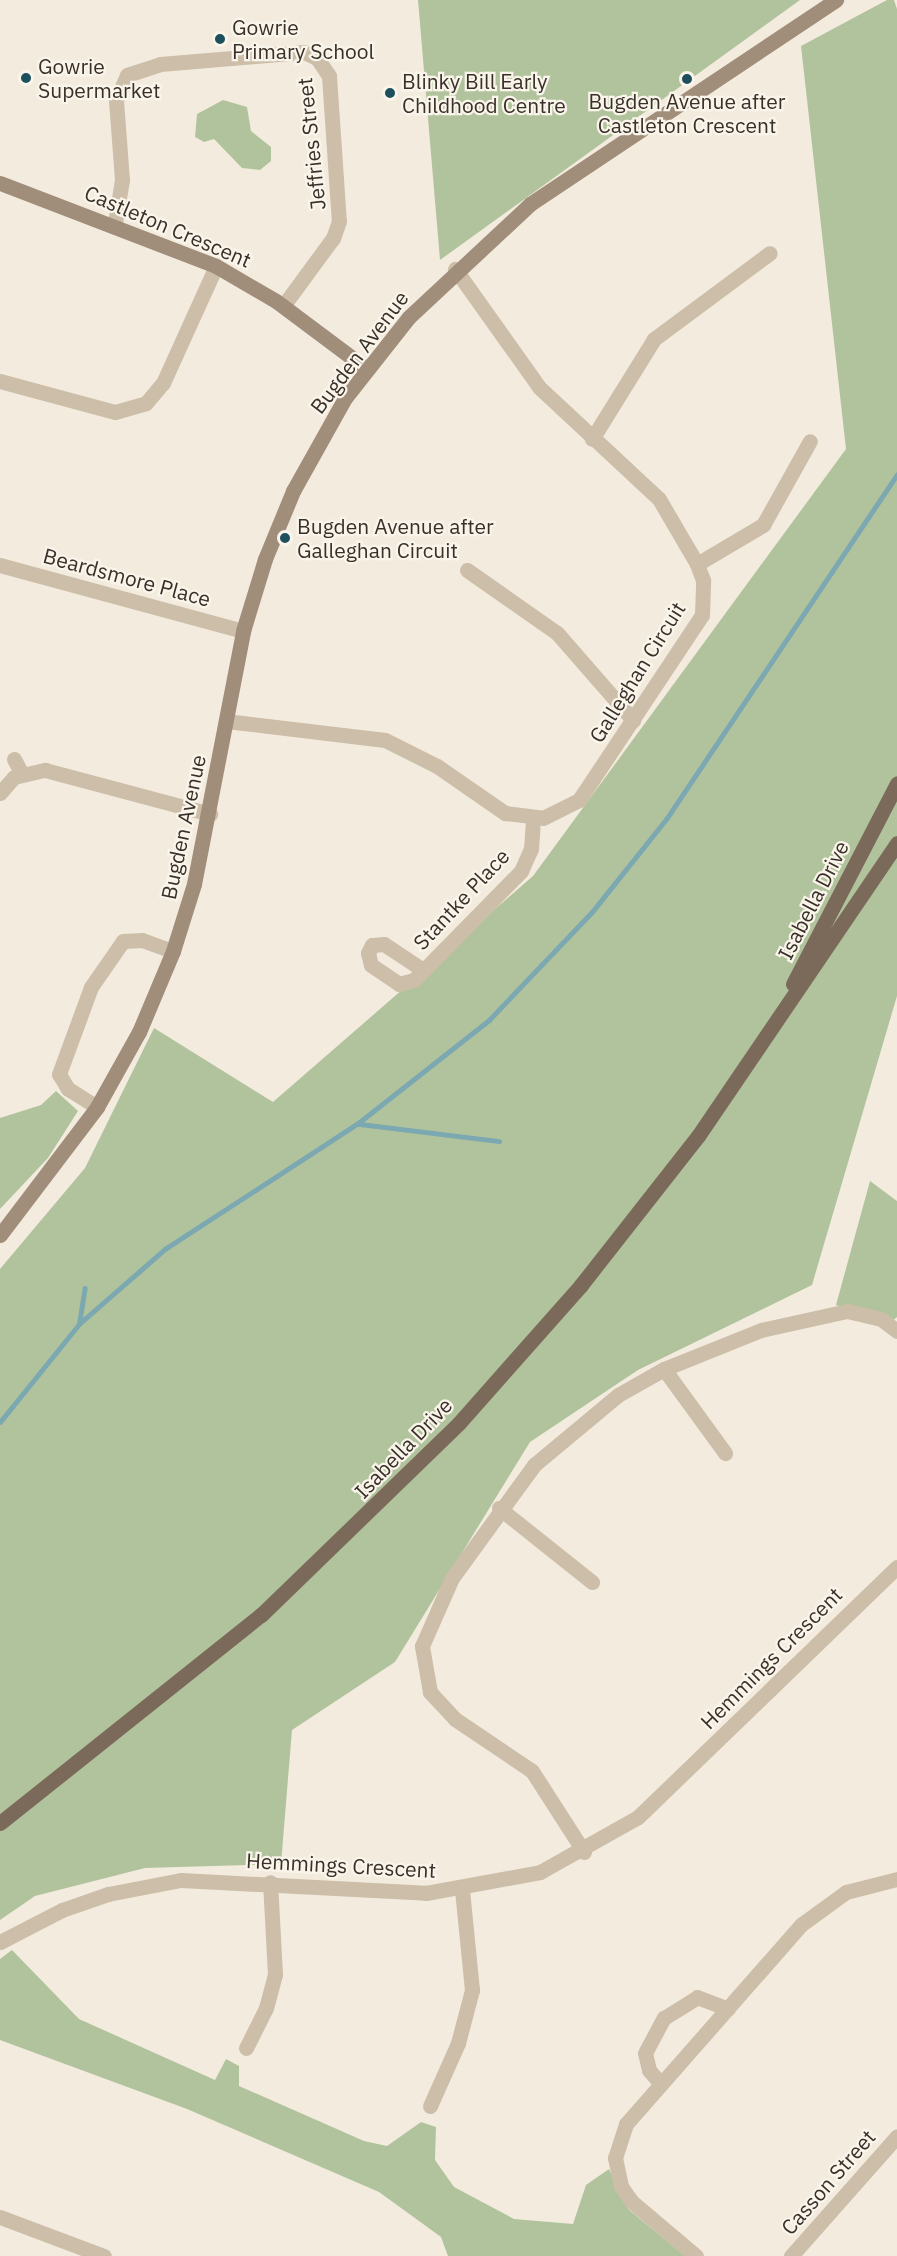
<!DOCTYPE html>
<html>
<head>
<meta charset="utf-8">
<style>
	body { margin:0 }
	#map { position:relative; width:897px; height:2256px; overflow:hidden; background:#f3ecde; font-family:"IBM Plex Sans",sans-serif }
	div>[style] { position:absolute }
	.green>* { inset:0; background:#b1c39d }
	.stream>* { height:4.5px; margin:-2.25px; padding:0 2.25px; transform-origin:2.25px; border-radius:2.25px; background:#7ca8b1 }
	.street>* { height:15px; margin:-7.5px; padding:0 7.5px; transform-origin:7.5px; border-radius:7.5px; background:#ccbea9 }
	.secondary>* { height:15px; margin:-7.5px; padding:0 7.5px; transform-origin:7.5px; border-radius:7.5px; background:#a08d7a }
	.primary>* { height:15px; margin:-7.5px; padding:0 7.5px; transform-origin:7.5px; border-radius:7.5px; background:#7b6a5a }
	.dots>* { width:16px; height:16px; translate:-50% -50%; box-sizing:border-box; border:3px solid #faf5eb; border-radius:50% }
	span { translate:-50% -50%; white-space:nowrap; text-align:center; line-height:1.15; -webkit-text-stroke:4.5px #faf5eb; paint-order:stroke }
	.poi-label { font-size:21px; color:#393029 }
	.left { translate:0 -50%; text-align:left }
	.street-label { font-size:21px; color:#393029 }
</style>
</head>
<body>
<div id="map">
	<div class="green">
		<i style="clip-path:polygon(418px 0,800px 0,440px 260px)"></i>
		<i style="clip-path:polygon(887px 0,894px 0,897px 9px,897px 996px,812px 1285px,638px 1370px,530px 1442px,395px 1662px,292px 1730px,281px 1864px,145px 1868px,35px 1896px,0 1920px,0 1269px,85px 1168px,154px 1028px,273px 1102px,533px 876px,846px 449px,801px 46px)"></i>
		<i style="clip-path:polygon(223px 100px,247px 107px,251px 131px,271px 147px,271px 161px,260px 170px,242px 168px,214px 139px,204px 142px,195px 137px,197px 114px)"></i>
		<i style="clip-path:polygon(56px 1091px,78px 1111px,48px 1158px,0 1209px,0 1118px,41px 1105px)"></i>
		<i style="clip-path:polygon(870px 1181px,897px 1201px,897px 1317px,889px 1324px,836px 1305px)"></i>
		<i style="clip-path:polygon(12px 1950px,79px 2019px,215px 2080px,226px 2059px,239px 2066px,239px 2086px,364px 2141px,387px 2146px,421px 2122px,436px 2127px,435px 2160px,454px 2187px,514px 2219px,573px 2224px,586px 2185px,609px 2169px,628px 2209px,685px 2256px,448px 2256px,441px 2237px,379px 2192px,187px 2109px,0 2040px,0 1959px)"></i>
	</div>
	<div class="stream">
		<i style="left:360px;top:1124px;width:140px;rotate:7deg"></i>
		<i style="left:79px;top:1324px;width:36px;rotate:-81deg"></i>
		<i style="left:0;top:1422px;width:126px;rotate:-51.1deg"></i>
		<i style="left:79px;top:1324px;width:114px;rotate:-41.1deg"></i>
		<i style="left:165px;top:1249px;width:229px;rotate:-33.1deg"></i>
		<i style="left:357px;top:1124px;width:168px;rotate:-38.2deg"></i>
		<i style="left:489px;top:1020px;width:149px;rotate:-46.4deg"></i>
		<i style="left:592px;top:912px;width:120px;rotate:-51.4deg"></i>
		<i style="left:667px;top:818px;width:413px;rotate:-56.2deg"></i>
	</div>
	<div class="street">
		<i style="left:115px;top:223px;width:44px;rotate:-80.8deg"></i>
		<i style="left:122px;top:180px;width:80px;rotate:-94.3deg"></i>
		<i style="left:116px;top:100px;width:27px;rotate:-66deg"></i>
		<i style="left:127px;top:75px;width:35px;rotate:-18deg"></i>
		<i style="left:160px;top:64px;width:144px;rotate:-4.8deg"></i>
		<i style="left:304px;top:52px;width:14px;rotate:25deg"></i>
		<i style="left:317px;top:58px;width:22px;rotate:56deg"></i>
		<i style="left:329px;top:76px;width:145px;rotate:86.1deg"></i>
		<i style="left:339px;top:221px;width:18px;rotate:109deg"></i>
		<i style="left:333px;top:238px;width:84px;rotate:126.3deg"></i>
		<i style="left:0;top:381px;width:119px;rotate:15.1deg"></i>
		<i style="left:115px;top:412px;width:32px;rotate:-16deg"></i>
		<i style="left:146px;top:403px;width:26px;rotate:-50deg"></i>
		<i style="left:163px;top:383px;width:128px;rotate:-65.6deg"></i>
		<i style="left:592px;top:439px;width:118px;rotate:-58.2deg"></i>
		<i style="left:654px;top:339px;width:144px;rotate:-36.6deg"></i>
		<i style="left:697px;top:564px;width:77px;rotate:-30.6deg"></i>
		<i style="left:763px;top:525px;width:96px;rotate:-60.8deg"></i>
		<i style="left:0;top:565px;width:252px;rotate:15.2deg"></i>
		<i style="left:467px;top:570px;width:110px;rotate:35deg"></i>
		<i style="left:557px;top:633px;width:116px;rotate:48.9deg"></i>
		<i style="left:226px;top:721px;width:160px;rotate:6.8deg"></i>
		<i style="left:385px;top:740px;width:58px;rotate:26.6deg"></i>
		<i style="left:437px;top:766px;width:83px;rotate:34.7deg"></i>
		<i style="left:505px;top:813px;width:38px;rotate:7deg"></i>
		<i style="left:543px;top:818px;width:40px;rotate:-26.6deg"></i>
		<i style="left:579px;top:800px;width:222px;rotate:-56.4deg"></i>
		<i style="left:702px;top:615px;width:35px;rotate:-88deg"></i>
		<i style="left:703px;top:580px;width:17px;rotate:-111deg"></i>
		<i style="left:697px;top:564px;width:75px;rotate:-120.3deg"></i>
		<i style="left:659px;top:499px;width:164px;rotate:-137deg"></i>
		<i style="left:539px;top:387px;width:145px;rotate:-125.4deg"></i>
		<i style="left:14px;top:759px;width:17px;rotate:62deg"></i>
		<i style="left:0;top:793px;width:21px;rotate:-49deg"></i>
		<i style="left:14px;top:777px;width:32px;rotate:-13deg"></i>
		<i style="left:45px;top:770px;width:171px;rotate:14.9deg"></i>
		<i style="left:423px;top:970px;width:47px;rotate:-146.3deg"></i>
		<i style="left:384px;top:944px;width:12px;rotate:175deg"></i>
		<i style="left:372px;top:945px;width:9px;rotate:117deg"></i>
		<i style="left:368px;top:953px;width:12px;rotate:76deg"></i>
		<i style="left:371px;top:965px;width:34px;rotate:34deg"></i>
		<i style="left:399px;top:984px;width:16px;rotate:-15deg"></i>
		<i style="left:414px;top:980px;width:153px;rotate:-45.5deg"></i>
		<i style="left:521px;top:871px;width:24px;rotate:-66deg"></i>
		<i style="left:531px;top:849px;width:30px;rotate:-86deg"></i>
		<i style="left:97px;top:1107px;width:34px;rotate:-148deg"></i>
		<i style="left:68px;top:1089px;width:17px;rotate:-121deg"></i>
		<i style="left:59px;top:1074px;width:93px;rotate:-69.8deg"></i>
		<i style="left:91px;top:987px;width:56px;rotate:-55.2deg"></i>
		<i style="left:123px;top:941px;width:19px;rotate:-3deg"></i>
		<i style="left:142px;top:940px;width:33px;rotate:20deg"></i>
		<i style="left:664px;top:1369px;width:104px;rotate:54deg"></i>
		<i style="left:499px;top:1508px;width:119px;rotate:38.5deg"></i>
		<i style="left:584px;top:1852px;width:96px;rotate:-122.7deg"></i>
		<i style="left:532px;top:1771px;width:93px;rotate:-146deg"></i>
		<i style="left:455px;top:1719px;width:37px;rotate:-133deg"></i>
		<i style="left:430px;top:1692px;width:47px;rotate:-99.9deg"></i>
		<i style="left:422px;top:1646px;width:74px;rotate:-66.2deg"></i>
		<i style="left:452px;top:1578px;width:140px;rotate:-54deg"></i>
		<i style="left:534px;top:1465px;width:109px;rotate:-39.8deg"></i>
		<i style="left:618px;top:1395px;width:53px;rotate:-29.5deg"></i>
		<i style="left:664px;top:1369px;width:105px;rotate:-21.9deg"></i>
		<i style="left:761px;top:1330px;width:88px;rotate:-12.5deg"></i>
		<i style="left:847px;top:1311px;width:35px;rotate:13deg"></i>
		<i style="left:881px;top:1319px;width:20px;rotate:37deg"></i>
		<i style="left:0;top:1942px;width:70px;rotate:-27.3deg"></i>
		<i style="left:62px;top:1910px;width:49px;rotate:-19.2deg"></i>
		<i style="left:108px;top:1894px;width:74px;rotate:-10.9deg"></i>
		<i style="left:181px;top:1880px;width:245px;rotate:3deg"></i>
		<i style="left:426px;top:1893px;width:116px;rotate:-10.4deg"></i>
		<i style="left:540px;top:1872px;width:112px;rotate:-29.3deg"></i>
		<i style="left:638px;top:1817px;width:360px;rotate:-44deg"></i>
		<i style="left:246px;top:2048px;width:45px;rotate:-63.4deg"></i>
		<i style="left:266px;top:2008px;width:35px;rotate:-75deg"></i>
		<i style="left:275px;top:1974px;width:92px;rotate:-93.1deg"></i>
		<i style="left:661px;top:2084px;width:18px;rotate:-131deg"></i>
		<i style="left:649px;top:2070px;width:17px;rotate:-103deg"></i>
		<i style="left:645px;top:2053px;width:40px;rotate:-62deg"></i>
		<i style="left:664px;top:2018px;width:39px;rotate:-32deg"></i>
		<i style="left:697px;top:1997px;width:33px;rotate:21deg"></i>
		<i style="left:430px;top:2106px;width:69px;rotate:-66deg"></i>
		<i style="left:458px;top:2043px;width:55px;rotate:-75.2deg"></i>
		<i style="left:472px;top:1990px;width:100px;rotate:-95.7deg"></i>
		<i style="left:0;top:2217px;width:111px;rotate:20.6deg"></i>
		<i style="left:696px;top:2256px;width:84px;rotate:-139.8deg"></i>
		<i style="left:632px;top:2202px;width:19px;rotate:-125deg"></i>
		<i style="left:621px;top:2186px;width:29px;rotate:-102deg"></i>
		<i style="left:615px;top:2158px;width:36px;rotate:-72deg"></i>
		<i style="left:626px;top:2124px;width:266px;rotate:-48.7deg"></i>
		<i style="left:802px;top:1924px;width:54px;rotate:-36deg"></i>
		<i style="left:846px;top:1892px;width:53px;rotate:-14.3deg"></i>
		<i style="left:791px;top:2256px;width:160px;rotate:-48.5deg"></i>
	</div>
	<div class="secondary">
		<i style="left:0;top:183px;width:231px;rotate:21deg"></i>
		<i style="left:216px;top:266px;width:69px;rotate:30.3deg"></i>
		<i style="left:276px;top:301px;width:114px;rotate:36.8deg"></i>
		<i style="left:0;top:1235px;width:161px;rotate:-52.8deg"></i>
		<i style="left:97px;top:1107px;width:86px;rotate:-60.8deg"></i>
		<i style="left:139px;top:1032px;width:88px;rotate:-67.2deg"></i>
		<i style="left:173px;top:951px;width:70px;rotate:-72.6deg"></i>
		<i style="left:194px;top:884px;width:258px;rotate:-79deg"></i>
		<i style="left:243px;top:631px;width:75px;rotate:-73deg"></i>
		<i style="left:265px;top:559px;width:74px;rotate:-67.6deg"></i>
		<i style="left:293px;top:491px;width:107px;rotate:-60.8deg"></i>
		<i style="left:345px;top:398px;width:103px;rotate:-51.7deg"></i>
		<i style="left:409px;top:317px;width:166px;rotate:-43deg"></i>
		<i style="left:530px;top:204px;width:368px;rotate:-33.7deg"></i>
	</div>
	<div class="primary">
		<i style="left:793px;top:984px;width:226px;rotate:-62.6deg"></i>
		<i style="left:0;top:1823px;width:334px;rotate:-38.6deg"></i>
		<i style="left:261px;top:1615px;width:276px;rotate:-44.1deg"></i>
		<i style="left:459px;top:1423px;width:184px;rotate:-48.5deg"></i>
		<i style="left:581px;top:1285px;width:189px;rotate:-51.9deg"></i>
		<i style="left:698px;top:1136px;width:354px;rotate:-55.8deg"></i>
	</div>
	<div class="dots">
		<i style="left:220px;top:39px;background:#1d4f5c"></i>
		<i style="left:26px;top:78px;background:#1d4f5c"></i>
		<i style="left:687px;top:79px;background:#1d4f5c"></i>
		<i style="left:390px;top:93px;background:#1d4f5c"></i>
		<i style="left:285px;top:538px;background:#1d4f5c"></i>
	</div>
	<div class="poi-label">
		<span class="left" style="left:232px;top:39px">Gowrie<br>Primary School</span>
		<span class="left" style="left:38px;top:78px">Gowrie<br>Supermarket</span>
		<span class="left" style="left:402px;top:93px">Blinky Bill Early<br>Childhood Centre</span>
		<span style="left:687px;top:113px">Bugden Avenue after<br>Castleton Crescent</span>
		<span class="left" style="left:297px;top:538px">Bugden Avenue after<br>Galleghan Circuit</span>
	</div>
	<div class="street-label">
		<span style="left:311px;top:144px;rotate:-96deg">Jeffries Street</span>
		<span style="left:168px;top:226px;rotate:23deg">Castleton Crescent</span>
		<span style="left:359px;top:352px;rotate:-53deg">Bugden Avenue</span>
		<span style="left:127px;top:577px;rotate:15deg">Beardsmore Place</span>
		<span style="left:637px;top:672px;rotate:-58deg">Galleghan Circuit</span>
		<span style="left:183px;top:827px;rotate:-78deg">Bugden Avenue</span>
		<span style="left:461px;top:899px;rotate:-47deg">Stantke Place</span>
		<span style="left:813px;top:900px;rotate:-63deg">Isabella Drive</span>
		<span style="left:403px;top:1448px;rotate:-46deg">Isabella Drive</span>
		<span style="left:771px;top:1658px;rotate:-45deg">Hemmings Crescent</span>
		<span style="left:341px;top:1865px;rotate:3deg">Hemmings Crescent</span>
		<span style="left:828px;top:2182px;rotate:-49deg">Casson Street</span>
	</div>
</div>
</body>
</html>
